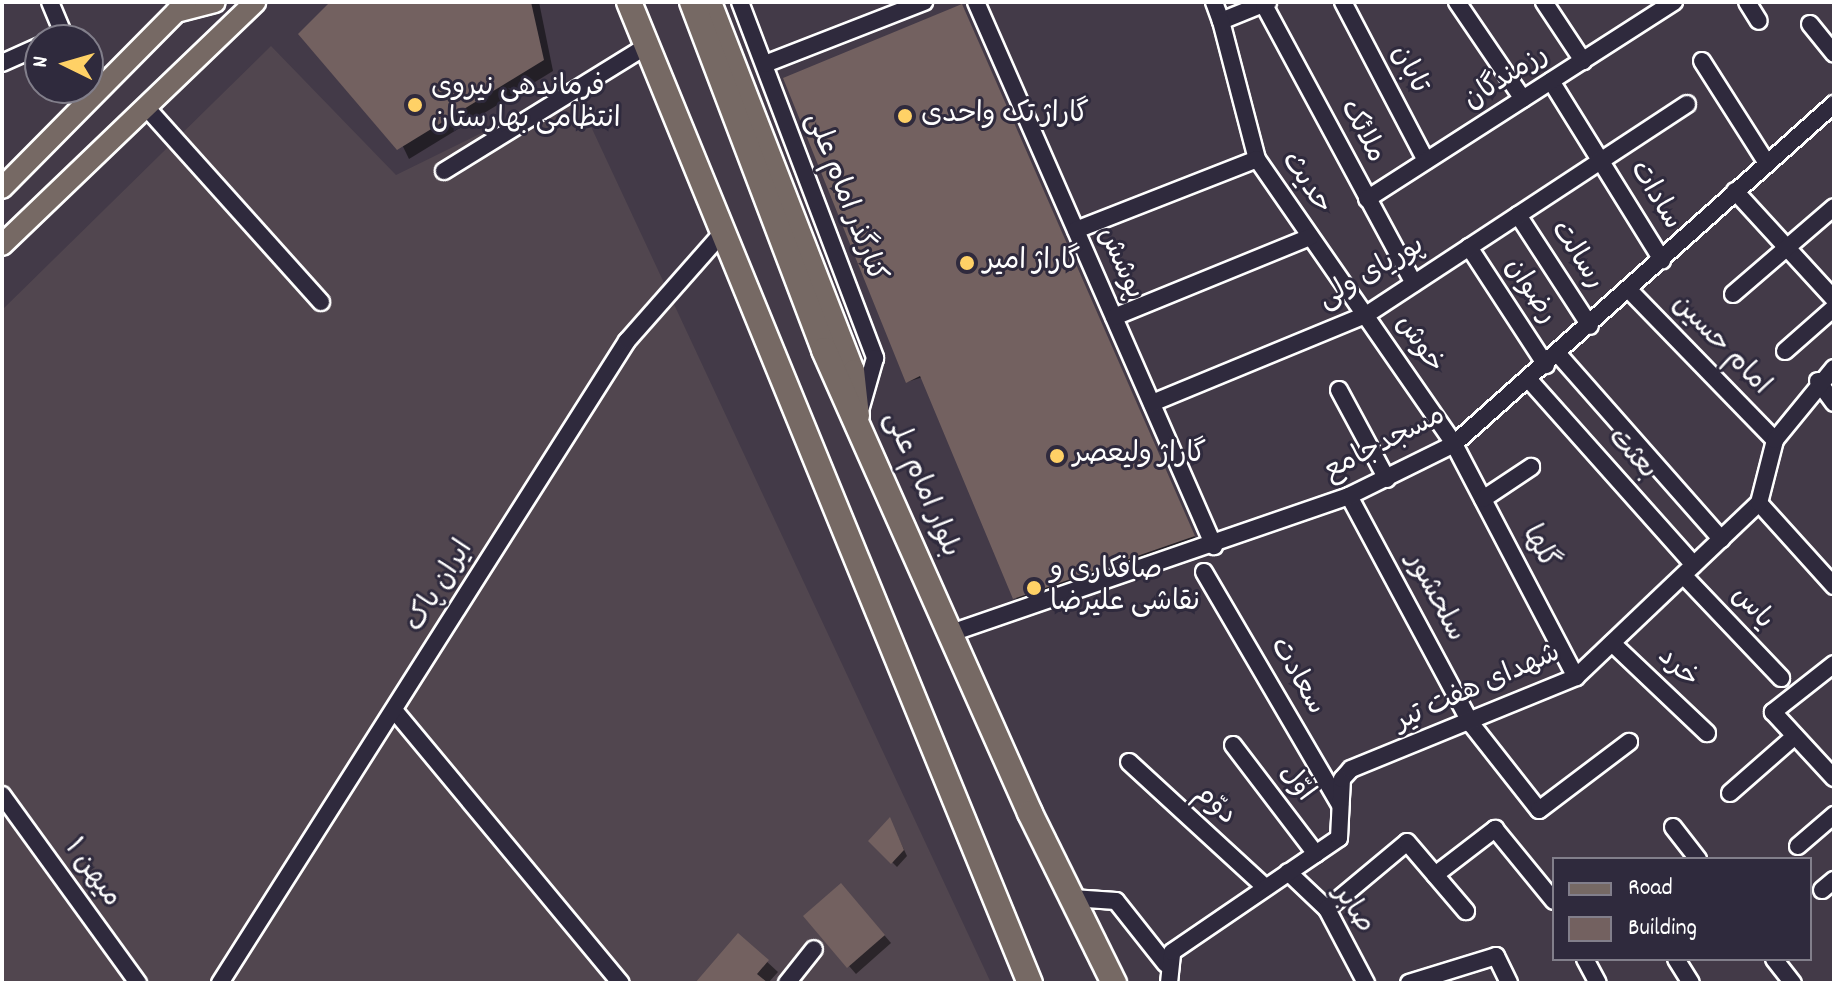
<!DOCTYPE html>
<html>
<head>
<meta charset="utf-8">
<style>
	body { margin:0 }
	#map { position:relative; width:1836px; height:985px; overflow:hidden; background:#433a48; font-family:Dekko,"Playpen Sans Arabic",sans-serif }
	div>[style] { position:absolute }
	.built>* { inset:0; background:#51464f }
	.shadow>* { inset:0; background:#0007 }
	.building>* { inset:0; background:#736160 }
	.roads { filter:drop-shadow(2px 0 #fff) drop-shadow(-2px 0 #fff) drop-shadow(0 2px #fff) drop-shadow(0 -2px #fff) }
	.minor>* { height:16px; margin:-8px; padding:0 8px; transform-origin:8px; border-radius:8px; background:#2f2a3d }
	.major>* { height:20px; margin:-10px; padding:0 10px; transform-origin:10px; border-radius:10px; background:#766964 }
	.highway>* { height:24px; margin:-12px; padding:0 12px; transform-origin:12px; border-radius:12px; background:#766964 }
	.dots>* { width:22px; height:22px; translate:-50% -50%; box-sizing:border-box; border:4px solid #2f2a3d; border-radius:50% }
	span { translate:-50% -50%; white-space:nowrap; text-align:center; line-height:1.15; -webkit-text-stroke:6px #2f2a3d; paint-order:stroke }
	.street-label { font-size:28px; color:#fff }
	.poi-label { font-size:28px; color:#fff }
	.left { translate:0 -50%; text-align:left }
	.frame { position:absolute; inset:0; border:4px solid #fff; pointer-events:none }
	.legend { position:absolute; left:1552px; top:857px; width:260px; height:104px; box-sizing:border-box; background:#2f2a3d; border:2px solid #827f8b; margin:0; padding:10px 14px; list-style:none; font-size:24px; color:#fff }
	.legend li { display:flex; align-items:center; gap:16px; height:40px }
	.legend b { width:40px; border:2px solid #827f8b }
	.north { position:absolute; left:24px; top:24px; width:80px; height:80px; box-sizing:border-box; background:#2f2a3d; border:2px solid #827f8b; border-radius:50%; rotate:275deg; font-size:22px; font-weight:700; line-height:32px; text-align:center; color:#fff }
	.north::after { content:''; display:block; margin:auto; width:28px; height:36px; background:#ffd166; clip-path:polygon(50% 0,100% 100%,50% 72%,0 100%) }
</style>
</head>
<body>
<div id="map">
	<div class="built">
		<i style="clip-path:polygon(271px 46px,396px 175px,573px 88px,991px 983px,2px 983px,2px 310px)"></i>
	</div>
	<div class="shadow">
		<i style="clip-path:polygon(333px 2px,539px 2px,553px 71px,409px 159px)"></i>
		<i style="clip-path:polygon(963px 8px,1195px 538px,1017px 600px,923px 377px,907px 382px)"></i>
		<i style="clip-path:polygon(890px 820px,907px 856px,897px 867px,871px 841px)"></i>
		<i style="clip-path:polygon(848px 893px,891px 943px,856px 974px,849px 966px)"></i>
		<i style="clip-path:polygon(739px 936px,778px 972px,768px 983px,698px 983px)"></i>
	</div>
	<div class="building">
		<i style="clip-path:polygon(330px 2px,531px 2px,544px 60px,397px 150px,298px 34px)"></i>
		<i style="clip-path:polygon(962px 4px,1195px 536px,1013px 599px,920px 376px,906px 383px,783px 78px)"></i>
		<i style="clip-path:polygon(890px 817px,904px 850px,891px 864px,868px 841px)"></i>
		<i style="clip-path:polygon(841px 883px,885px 935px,847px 968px,803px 916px)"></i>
		<i style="clip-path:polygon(738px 933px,769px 960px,757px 974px,768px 983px,695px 983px)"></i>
	</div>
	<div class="roads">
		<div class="minor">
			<i style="left:50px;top:2px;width:41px;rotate:67.2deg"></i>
			<i style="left:740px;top:2px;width:381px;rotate:69.2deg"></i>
			<i style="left:875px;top:358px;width:51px;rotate:105.9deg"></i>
			<i style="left:976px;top:2px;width:594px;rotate:66.37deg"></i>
			<i style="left:1214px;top:2px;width:20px;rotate:70deg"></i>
			<i style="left:1221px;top:21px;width:51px;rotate:-22deg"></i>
			<i style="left:1343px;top:2px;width:179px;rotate:62.4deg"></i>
			<i style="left:1457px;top:2px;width:117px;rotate:55.8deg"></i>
			<i style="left:1544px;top:2px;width:71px;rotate:56.5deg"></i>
			<i style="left:1747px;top:2px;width:22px;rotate:58deg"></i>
			<i style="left:1264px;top:5px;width:316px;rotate:61.7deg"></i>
			<i style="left:1221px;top:21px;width:143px;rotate:75.4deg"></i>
			<i style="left:1257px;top:159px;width:346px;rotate:55.3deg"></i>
			<i style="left:1454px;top:444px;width:263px;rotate:62.4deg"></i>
			<i style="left:1810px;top:24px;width:38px;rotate:51deg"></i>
			<i style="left:1702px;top:61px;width:120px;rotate:57.6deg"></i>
			<i style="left:2px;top:63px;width:42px;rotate:-24.1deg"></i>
			<i style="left:765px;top:64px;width:171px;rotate:-21.3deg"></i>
			<i style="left:1551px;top:81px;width:211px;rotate:58.2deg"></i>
			<i style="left:146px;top:107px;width:262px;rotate:48.1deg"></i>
			<i style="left:444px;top:171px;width:238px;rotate:-31.7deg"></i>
			<i style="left:1735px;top:191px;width:147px;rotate:47.5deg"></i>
			<i style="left:1367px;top:199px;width:365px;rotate:-32.7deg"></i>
			<i style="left:1518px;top:215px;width:132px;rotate:57deg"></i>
			<i style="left:1076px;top:230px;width:194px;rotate:-21.4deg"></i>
			<i style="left:1469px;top:247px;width:141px;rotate:56.9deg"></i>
			<i style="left:1629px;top:290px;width:209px;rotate:45.8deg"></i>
			<i style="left:1733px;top:294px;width:133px;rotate:-40.7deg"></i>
			<i style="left:1114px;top:317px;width:212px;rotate:-22.2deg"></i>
			<i style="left:1785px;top:351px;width:65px;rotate:-41.3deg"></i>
			<i style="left:1558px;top:354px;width:247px;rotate:48.6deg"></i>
			<i style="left:1530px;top:381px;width:246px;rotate:48.3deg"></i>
			<i style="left:1818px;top:381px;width:27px;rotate:54deg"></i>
			<i style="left:1339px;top:390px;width:101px;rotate:61.7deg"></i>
			<i style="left:1152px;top:403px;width:231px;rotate:-22.4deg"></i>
			<i style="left:1366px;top:315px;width:384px;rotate:-33.3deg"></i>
			<i style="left:1349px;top:496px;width:260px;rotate:61.8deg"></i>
			<i style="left:1472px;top:725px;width:108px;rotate:51.8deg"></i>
			<i style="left:1539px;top:810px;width:113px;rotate:-37.1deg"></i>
			<i style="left:1483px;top:499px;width:58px;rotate:-33.7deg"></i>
			<i style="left:1759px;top:503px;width:112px;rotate:47.9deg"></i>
			<i style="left:1204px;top:572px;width:270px;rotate:59.7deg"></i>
			<i style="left:1684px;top:576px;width:141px;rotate:46.4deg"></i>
			<i style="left:951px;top:633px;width:421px;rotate:-19deg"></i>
			<i style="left:1349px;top:496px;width:117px;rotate:-26.3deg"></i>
			<i style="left:1454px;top:444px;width:510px;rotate:-41.82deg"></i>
			<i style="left:1612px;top:643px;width:131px;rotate:43.5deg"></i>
			<i style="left:1834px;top:664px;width:78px;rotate:141.8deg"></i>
			<i style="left:1773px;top:712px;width:90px;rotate:47.3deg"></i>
			<i style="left:394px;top:710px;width:355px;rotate:50.3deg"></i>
			<i style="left:1233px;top:745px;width:137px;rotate:52.7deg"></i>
			<i style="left:1129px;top:762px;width:185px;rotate:42.6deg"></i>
			<i style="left:1730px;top:793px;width:86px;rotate:-41.2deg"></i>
			<i style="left:2px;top:795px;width:232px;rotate:54.1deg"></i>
			<i style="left:1673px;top:827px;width:41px;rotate:52deg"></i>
			<i style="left:1798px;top:846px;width:48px;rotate:-40.7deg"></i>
			<i style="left:1288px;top:872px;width:54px;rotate:43.5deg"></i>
			<i style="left:1327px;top:909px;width:84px;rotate:62.2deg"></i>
			<i style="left:1435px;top:875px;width:76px;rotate:-37.5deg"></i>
			<i style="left:1495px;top:829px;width:93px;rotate:50.7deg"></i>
			<i style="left:1822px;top:890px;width:16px;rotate:-40deg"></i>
			<i style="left:1072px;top:898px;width:44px;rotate:3.9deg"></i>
			<i style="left:1116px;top:901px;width:80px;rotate:51.6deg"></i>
			<i style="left:1327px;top:909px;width:104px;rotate:-39.9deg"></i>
			<i style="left:1407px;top:842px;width:91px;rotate:49.5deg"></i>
			<i style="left:1585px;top:959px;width:27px;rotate:62deg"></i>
			<i style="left:1676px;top:959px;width:28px;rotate:58deg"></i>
			<i style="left:1774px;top:959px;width:31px;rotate:52deg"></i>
			<i style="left:220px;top:983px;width:760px;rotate:-57.63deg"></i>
			<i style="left:627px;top:341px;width:145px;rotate:-48.6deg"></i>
			<i style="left:787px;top:983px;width:43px;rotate:-51.5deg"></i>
			<i style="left:1169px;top:983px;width:31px;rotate:-84deg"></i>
			<i style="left:1172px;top:952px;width:202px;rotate:-34.3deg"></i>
			<i style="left:1339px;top:838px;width:59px;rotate:-87.1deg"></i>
			<i style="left:1342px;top:779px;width:13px;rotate:-48deg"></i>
			<i style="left:1351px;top:769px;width:243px;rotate:-22.2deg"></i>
			<i style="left:1576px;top:677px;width:253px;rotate:-43.6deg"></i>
			<i style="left:1759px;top:503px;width:65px;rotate:-75.7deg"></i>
			<i style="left:1775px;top:440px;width:93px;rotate:-50.7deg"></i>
			<i style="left:1409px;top:983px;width:91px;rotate:-17.2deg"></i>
			<i style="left:1496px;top:956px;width:30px;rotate:64deg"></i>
		</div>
		<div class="major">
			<i style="left:711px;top:2px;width:395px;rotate:68.8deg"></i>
			<i style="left:854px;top:370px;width:46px;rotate:83.8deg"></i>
			<i style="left:176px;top:12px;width:40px;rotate:-14.4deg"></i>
			<i style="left:2px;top:188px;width:262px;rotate:-45.3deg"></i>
			<i style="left:2px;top:245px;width:351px;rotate:-43.8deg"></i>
		</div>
		<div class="highway">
			<i style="left:629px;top:2px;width:1060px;rotate:67.77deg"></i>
			<i style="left:692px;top:2px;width:372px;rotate:69.2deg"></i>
			<i style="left:824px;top:350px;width:507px;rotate:66.01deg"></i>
			<i style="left:1030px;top:813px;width:190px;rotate:63.7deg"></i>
		</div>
	</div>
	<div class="dots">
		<i style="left:415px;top:105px;background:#ffd166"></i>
		<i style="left:905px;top:116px;background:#ffd166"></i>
		<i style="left:967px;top:263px;background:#ffd166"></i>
		<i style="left:1057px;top:456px;background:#ffd166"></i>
		<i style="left:1034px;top:588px;background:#ffd166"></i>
	</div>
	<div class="street-label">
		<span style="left:1408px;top:70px;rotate:62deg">تابان</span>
		<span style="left:1507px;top:79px;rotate:-33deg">رزمندگان</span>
		<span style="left:1361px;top:132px;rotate:62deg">ملائک</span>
		<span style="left:1305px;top:184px;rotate:56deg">حدیث</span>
		<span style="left:1654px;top:196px;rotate:59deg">سادات</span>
		<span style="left:844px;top:198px;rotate:69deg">کنارگذر امام علی</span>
		<span style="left:1576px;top:256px;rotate:57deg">رسالت</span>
		<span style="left:1119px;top:264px;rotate:66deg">پوشش</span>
		<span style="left:1372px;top:274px;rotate:-30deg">پوریای ولی</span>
		<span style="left:1529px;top:292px;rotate:57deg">رضوان</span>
		<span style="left:1418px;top:345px;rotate:56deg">خوش</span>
		<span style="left:1720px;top:346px;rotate:46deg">امام حسین</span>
		<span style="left:1385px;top:445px;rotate:-27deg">مسجدجامع</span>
		<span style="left:1631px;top:455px;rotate:48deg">بعثت</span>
		<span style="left:920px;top:485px;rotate:67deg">بلوار امام علی</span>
		<span style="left:1538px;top:548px;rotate:62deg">گلها</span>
		<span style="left:441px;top:587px;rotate:-58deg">ایران پاک</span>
		<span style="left:1434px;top:598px;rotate:62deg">سلحشور</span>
		<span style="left:1751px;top:609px;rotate:47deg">یاس</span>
		<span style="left:1677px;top:669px;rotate:44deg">خرد</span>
		<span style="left:1296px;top:677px;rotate:60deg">سعادت</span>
		<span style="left:1478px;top:689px;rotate:-24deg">شهدای هفت تیر</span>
		<span style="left:1295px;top:784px;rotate:52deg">اوّل</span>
		<span style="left:1214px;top:806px;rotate:42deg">دوّم</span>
		<span style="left:91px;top:874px;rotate:54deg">میهن ۱</span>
		<span style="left:1352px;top:910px;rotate:56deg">صابر</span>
	</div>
	<div class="poi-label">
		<span class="left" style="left:431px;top:105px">فرماندهی نیروی<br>انتظامی بهارستان</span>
		<span class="left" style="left:921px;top:116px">گاراژ تک واحدی</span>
		<span class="left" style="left:983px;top:263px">گاراژ امیر</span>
		<span class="left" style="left:1073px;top:456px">گاراژ ولیعصر</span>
		<span class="left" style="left:1050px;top:588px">صافکاری و<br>نقاشی عليرضا</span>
	</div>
	<div class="frame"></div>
	<ul class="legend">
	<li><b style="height:10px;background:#766964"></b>Road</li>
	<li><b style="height:22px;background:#736160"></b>Building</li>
	</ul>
	<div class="north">N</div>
</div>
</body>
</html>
